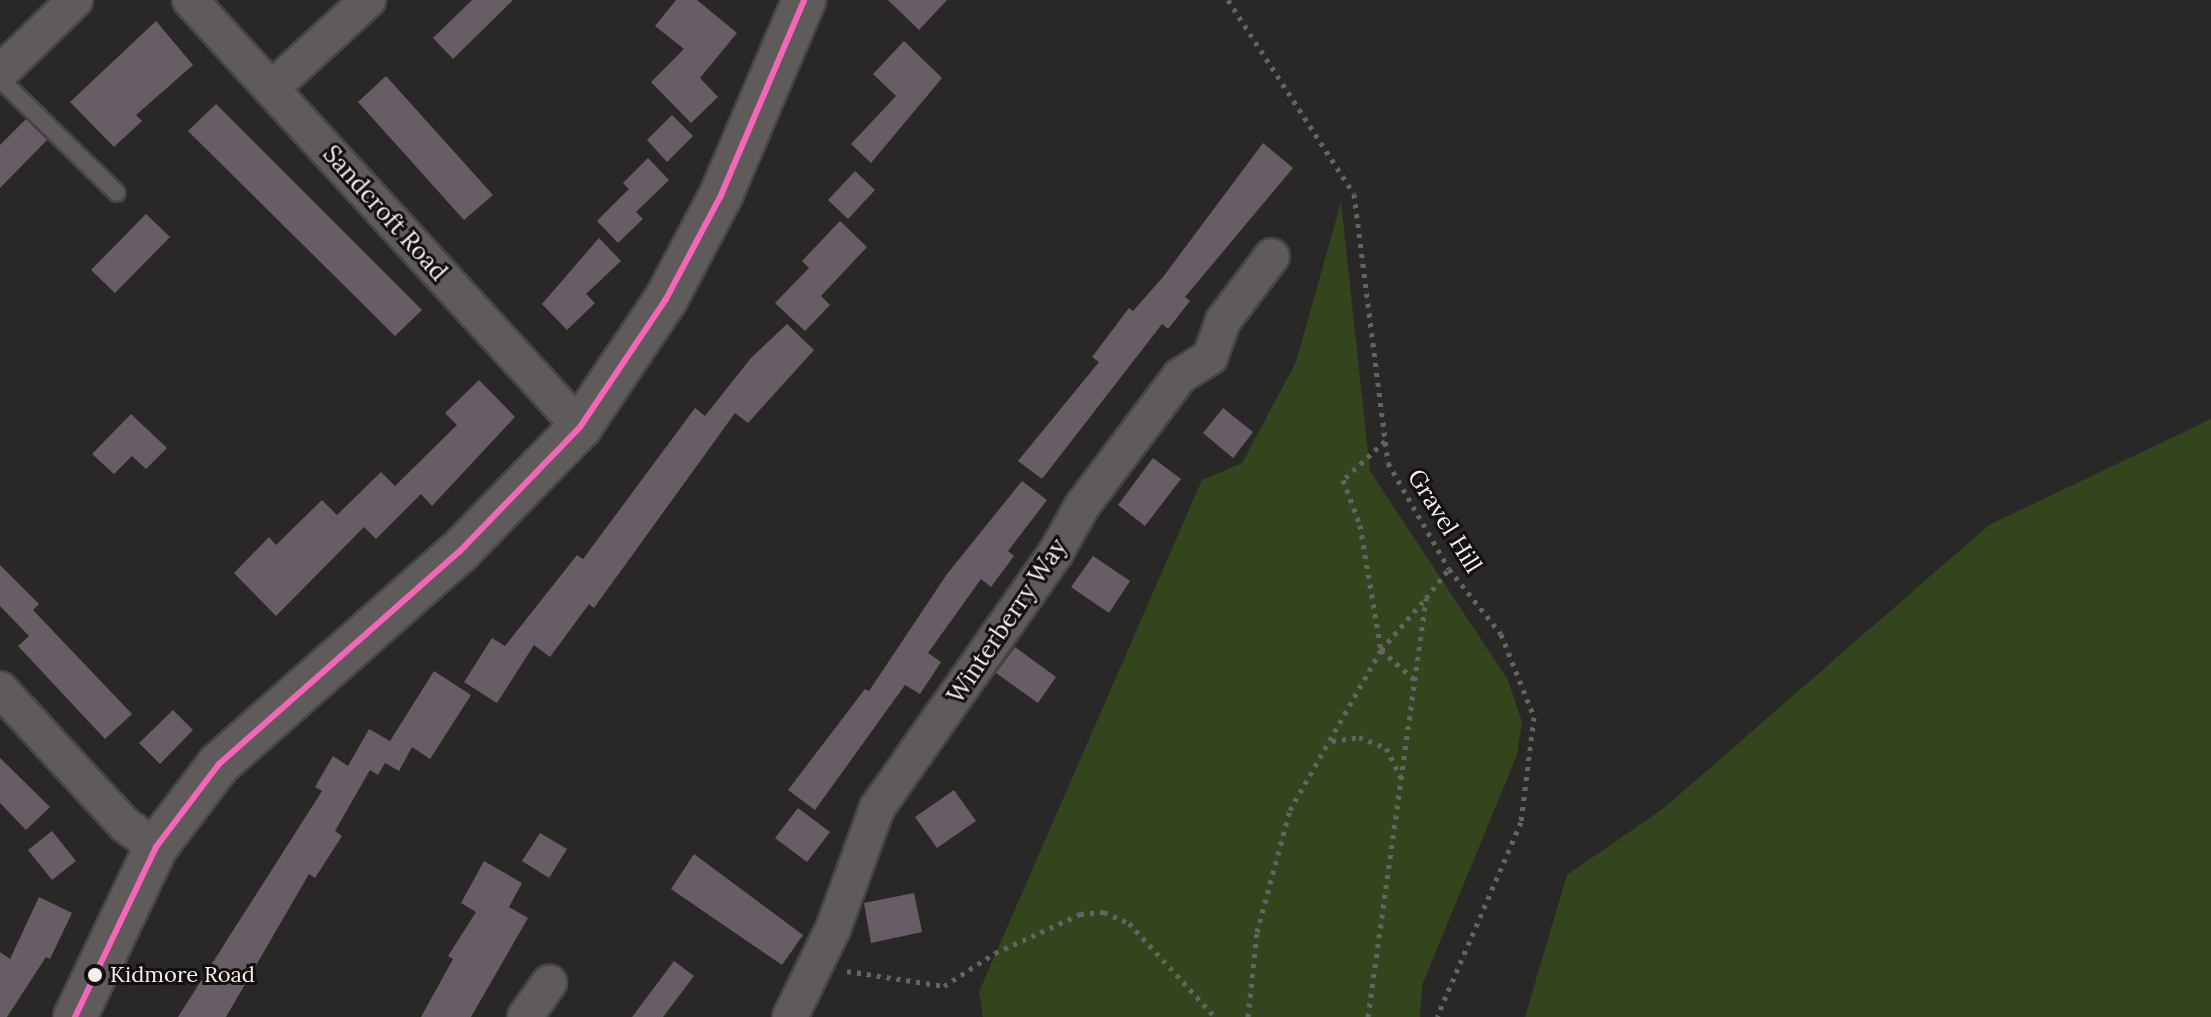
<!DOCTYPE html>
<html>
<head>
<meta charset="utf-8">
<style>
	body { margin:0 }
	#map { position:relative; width:2211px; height:1017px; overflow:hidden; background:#2a2826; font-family:Lora,serif }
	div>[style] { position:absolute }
	.green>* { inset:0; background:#34451d }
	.building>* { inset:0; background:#685c67 }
	.path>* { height:5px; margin-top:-2.5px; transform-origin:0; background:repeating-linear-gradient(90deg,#666462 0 4px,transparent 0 10px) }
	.roads { filter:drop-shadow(2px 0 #484644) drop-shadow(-2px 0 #484644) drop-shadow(0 2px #484644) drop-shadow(0 -2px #484644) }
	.service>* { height:16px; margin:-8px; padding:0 8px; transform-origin:8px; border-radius:8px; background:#5e5b5a }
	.minor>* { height:34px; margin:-17px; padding:0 17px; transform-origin:17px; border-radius:17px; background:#5e5b5a }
	.tertiary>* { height:42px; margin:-21px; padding:0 21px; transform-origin:21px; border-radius:21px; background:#5e5b5a }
	.bus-1>* { height:6px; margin:-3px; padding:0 3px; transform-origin:3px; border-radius:3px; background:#f566bb }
	.dots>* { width:22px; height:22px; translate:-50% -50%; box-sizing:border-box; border:4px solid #13100f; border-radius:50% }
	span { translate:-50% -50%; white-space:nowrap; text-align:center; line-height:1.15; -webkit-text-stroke:6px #13100f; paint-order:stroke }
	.bus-label { font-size:22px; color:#f4f0ee }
	.left { translate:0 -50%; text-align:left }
	.street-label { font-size:24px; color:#f4f0ee }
</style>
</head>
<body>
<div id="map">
	<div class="green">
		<i style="clip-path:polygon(1341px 202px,1370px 471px,1508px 680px,1522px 722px,1517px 755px,1422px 985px,1420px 1017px,983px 1017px,979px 992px,1202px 480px,1242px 463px,1296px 362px)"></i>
		<i style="clip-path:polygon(2211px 419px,2211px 1017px,1525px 1017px,1567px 875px,1664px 808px,1989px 525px)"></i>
	</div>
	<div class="building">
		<i style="clip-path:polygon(472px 0,513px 0,453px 59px,433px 38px)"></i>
		<i style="clip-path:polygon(676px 0,697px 0,737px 33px,700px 78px,718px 97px,691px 123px,651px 82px,684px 49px,655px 26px)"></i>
		<i style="clip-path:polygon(888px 0,947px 0,919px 30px)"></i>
		<i style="clip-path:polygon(156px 21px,193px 65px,136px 115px,142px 121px,114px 147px,70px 102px)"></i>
		<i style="clip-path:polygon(904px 41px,942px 78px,871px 163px,851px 144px,896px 96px,873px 74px)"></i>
		<i style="clip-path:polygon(386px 76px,493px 195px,464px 220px,358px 102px)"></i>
		<i style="clip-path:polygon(216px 104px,422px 310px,395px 336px,188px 131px)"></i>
		<i style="clip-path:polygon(672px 115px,693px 136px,667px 162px,647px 140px)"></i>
		<i style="clip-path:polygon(26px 119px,47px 140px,0 188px,0 145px)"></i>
		<i style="clip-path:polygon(1263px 143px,1293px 168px,1185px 297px,1190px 301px,1168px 329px,1162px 324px,1042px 479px,1018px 461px,1099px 362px,1092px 357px,1129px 308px,1133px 311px,1163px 277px)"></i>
		<i style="clip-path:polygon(648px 158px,669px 180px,636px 212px,643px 219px,618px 243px,597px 221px,629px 189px,623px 183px)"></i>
		<i style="clip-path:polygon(855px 171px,875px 190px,848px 219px,828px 200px)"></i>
		<i style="clip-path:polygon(146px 214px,170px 237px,115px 293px,91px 270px)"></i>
		<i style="clip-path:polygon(840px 221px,867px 247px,821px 296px,830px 305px,805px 331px,775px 303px,809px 268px,802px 261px)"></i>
		<i style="clip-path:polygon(599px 238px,621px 261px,586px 294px,595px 303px,567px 330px,542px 304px)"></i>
		<i style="clip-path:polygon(787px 324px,814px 350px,748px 423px,735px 413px,594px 608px,589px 604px,550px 657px,534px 645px,497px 703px,464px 682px,492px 638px,505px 646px,577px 555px,583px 559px,695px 408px,705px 416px,751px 358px)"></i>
		<i style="clip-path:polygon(479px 380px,515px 417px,432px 506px,421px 494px,376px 539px,364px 527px,276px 616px,234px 573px,269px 537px,276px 545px,322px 500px,337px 515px,381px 472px,395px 486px,457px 425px,445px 413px)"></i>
		<i style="clip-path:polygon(1223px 408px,1253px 432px,1233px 458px,1203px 433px)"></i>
		<i style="clip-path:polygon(131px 414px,167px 448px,146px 469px,132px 456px,114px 474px,92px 454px)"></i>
		<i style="clip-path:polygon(1153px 458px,1181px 479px,1145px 526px,1118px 505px)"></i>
		<i style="clip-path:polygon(1022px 481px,1047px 500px,1008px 551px,1014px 556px,991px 587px,981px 579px,928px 653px,941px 662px,920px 694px,905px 685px,815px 810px,788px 790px,865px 689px,869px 691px,947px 574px)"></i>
		<i style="clip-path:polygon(1093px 556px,1130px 581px,1109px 613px,1071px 587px)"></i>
		<i style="clip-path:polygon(0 565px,39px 604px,33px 610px,132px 714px,105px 739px,18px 646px,29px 636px,0 606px)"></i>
		<i style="clip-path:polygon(1015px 647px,1056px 677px,1038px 703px,996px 673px)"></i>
		<i style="clip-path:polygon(434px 671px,471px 695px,430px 759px,412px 747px,399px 771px,385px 763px,378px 775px,370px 770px,335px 831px,342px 836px,315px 878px,309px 874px,226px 1017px,178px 1017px,322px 791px,315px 787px,333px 756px,348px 766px,369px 729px,390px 741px)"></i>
		<i style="clip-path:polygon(173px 710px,193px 730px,160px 764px,139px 743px)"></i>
		<i style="clip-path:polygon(0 758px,50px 807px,26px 830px,0 803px)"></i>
		<i style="clip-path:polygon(954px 790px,976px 821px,937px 848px,915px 817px)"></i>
		<i style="clip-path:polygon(798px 808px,830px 832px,807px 862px,775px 838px)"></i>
		<i style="clip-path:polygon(52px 831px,76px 861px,52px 880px,28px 850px)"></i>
		<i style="clip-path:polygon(540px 833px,567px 849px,549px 878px,522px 861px)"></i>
		<i style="clip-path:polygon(694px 854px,803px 935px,782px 965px,671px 889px)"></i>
		<i style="clip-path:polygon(484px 861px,522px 883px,509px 907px,528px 918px,471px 1017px,421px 1017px,453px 959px,448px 956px,476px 912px,461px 903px)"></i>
		<i style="clip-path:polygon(914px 893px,922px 932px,871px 943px,864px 903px)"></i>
		<i style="clip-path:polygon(39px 897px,72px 913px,50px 959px,46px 957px,7px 1017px,0 1017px,0 952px,10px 959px)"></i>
		<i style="clip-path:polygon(674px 961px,694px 976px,663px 1017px,632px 1017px)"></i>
	</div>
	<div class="path">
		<i style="left:1228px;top:0;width:231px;rotate:57deg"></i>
		<i style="left:1354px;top:194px;width:271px;rotate:82.8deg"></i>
		<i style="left:1388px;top:463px;width:122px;rotate:60.1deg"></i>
		<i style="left:1449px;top:569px;width:83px;rotate:51.3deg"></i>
		<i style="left:1501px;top:634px;width:89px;rotate:68.3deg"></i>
		<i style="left:1534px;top:717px;width:106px;rotate:97.1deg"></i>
		<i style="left:1521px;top:822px;width:212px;rotate:113.3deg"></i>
		<i style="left:1385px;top:441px;width:57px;rotate:137.1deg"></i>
		<i style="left:1343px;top:480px;width:48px;rotate:69.3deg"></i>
		<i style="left:1360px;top:525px;width:127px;rotate:80.5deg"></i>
		<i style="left:1381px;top:650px;width:45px;rotate:41.4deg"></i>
		<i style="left:1332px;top:741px;width:27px;rotate:-8deg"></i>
		<i style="left:1359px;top:737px;width:29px;rotate:22deg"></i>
		<i style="left:1386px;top:748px;width:38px;rotate:63deg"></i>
		<i style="left:847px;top:971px;width:98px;rotate:8.8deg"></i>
		<i style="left:944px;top:986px;width:61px;rotate:-32.9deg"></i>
		<i style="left:995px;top:953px;width:94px;rotate:-24.6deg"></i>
		<i style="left:1080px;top:914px;width:24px;rotate:-5deg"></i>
		<i style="left:1104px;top:912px;width:27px;rotate:24deg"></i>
		<i style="left:1129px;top:923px;width:127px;rotate:47.5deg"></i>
		<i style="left:1248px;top:1017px;width:85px;rotate:-84deg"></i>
		<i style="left:1257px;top:932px;width:126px;rotate:-74.9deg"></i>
		<i style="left:1290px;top:810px;width:184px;rotate:-60.4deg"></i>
		<i style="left:1381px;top:650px;width:69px;rotate:-49.1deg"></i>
		<i style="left:1368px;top:1017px;width:423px;rotate:-82.1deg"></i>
		<i style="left:1426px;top:598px;width:37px;rotate:-52deg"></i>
	</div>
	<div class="roads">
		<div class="service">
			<i style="left:0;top:79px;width:163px;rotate:44.3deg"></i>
		</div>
		<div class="minor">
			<i style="left:190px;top:0;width:578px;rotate:47.59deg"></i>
			<i style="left:0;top:73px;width:105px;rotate:-44.2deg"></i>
			<i style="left:271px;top:89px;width:132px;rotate:-42.5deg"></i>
			<i style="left:0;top:689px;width:185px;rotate:47.4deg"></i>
			<i style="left:125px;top:825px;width:38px;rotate:35deg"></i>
			<i style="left:525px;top:1017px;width:42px;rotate:-54.8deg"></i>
			<i style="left:790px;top:1017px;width:98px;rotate:-64deg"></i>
			<i style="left:833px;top:929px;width:129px;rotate:-70deg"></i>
			<i style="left:877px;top:808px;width:310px;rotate:-55deg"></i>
			<i style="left:1055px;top:554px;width:55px;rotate:-60.6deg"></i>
			<i style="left:1082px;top:506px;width:163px;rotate:-53deg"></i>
			<i style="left:1180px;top:376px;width:36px;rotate:-32deg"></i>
			<i style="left:1210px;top:357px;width:38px;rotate:-70deg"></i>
			<i style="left:1223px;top:321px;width:81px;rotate:-53deg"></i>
		</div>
		<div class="tertiary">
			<i style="left:75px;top:1017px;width:188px;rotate:-64.5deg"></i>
			<i style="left:156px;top:847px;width:104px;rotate:-52.8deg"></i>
			<i style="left:219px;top:764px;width:320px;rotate:-41.5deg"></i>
			<i style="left:459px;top:552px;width:174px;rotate:-45.9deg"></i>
			<i style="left:580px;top:427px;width:154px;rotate:-56.1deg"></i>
			<i style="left:666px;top:299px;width:118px;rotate:-62.1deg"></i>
			<i style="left:721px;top:195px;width:212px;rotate:-66.9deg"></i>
		</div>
	</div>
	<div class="bus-1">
		<i style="left:75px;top:1017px;width:188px;rotate:-64.5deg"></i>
		<i style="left:156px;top:847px;width:104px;rotate:-52.8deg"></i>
		<i style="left:219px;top:764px;width:320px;rotate:-41.5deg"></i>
		<i style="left:459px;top:552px;width:174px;rotate:-45.9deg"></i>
		<i style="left:580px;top:427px;width:154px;rotate:-56.1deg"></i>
		<i style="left:666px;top:299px;width:118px;rotate:-62.1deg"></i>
		<i style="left:721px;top:195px;width:212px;rotate:-66.9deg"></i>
	</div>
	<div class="dots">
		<i style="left:95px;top:975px;background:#f4f0ee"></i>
	</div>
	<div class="bus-label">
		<span class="left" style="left:110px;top:975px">Kidmore Road</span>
	</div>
	<div class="street-label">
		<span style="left:385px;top:213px;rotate:48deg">Sandcroft Road</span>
		<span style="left:1445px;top:521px;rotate:58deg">Gravel Hill</span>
		<span style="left:1007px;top:621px;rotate:-56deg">Winterberry Way</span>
	</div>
</div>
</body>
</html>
